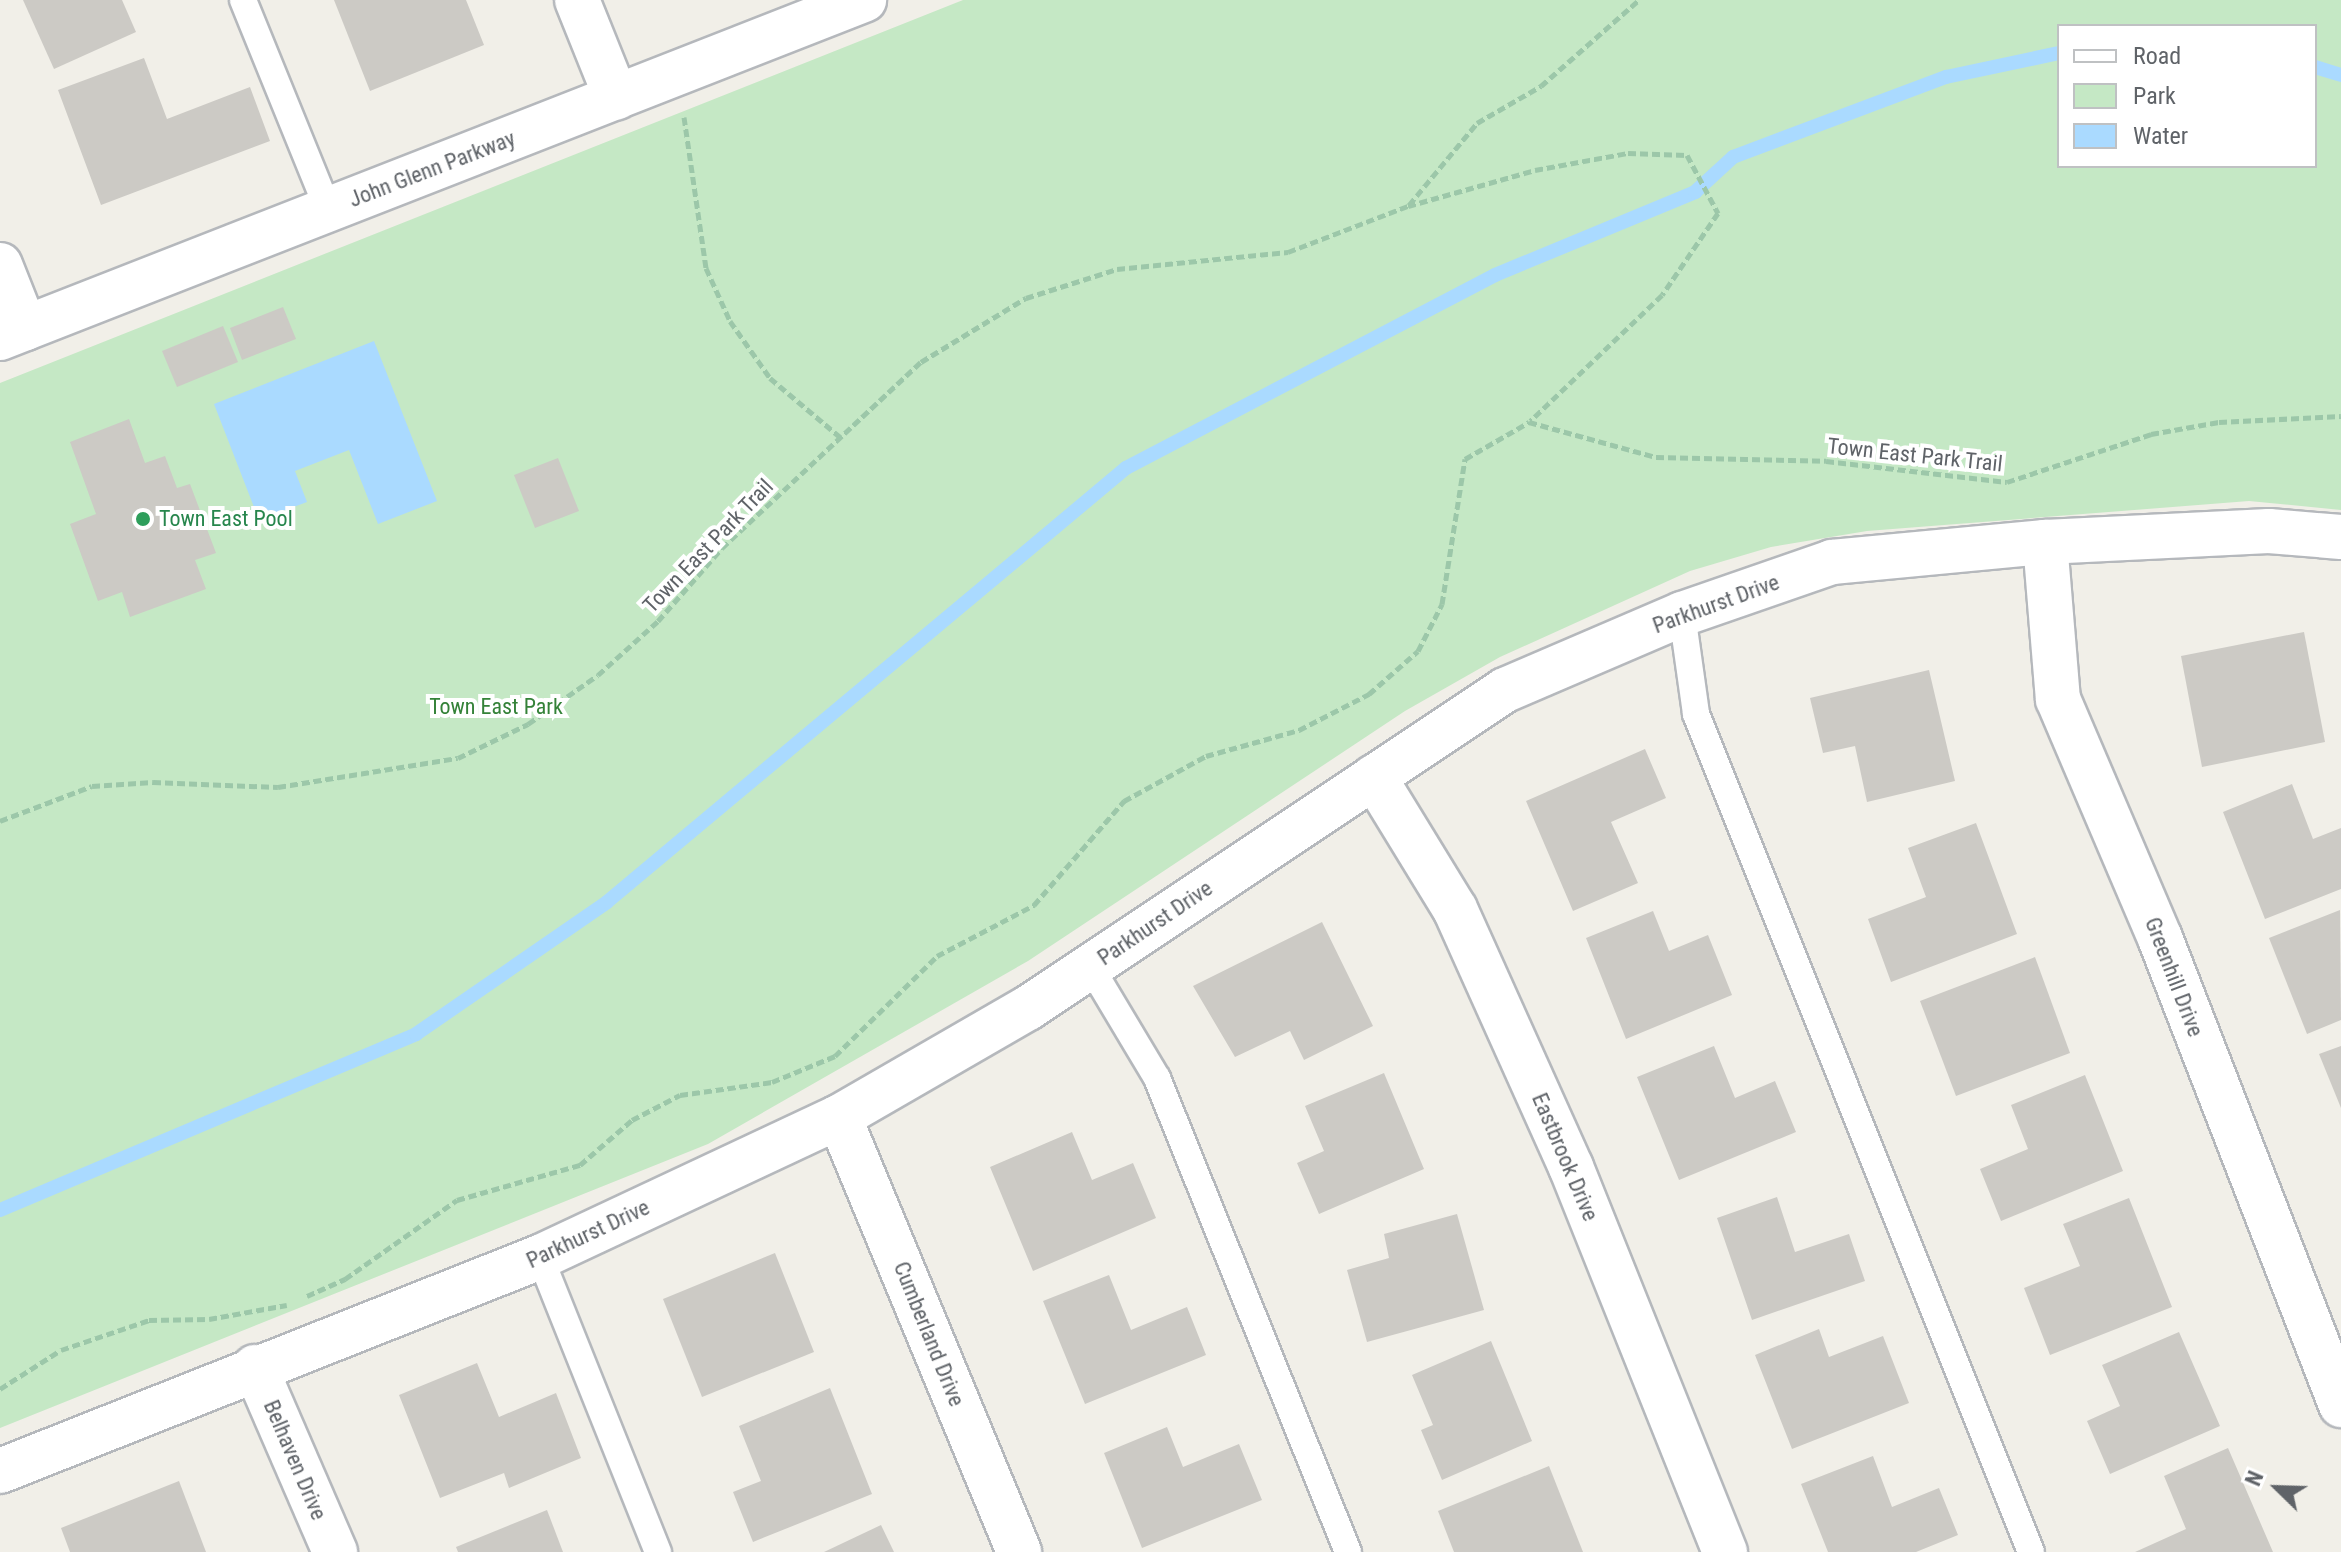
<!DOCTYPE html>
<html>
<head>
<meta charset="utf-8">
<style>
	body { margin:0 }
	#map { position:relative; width:2341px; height:1552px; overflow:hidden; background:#f1efe8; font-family:"Roboto Condensed",sans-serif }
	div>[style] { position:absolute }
	.green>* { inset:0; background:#c5e8c5 }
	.water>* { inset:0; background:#aadaff }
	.stream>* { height:14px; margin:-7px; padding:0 7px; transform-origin:7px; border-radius:7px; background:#aadaff }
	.building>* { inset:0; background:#cccac5 }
	.path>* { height:5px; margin-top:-2.5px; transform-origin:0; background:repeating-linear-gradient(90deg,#9cc7a9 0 8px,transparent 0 12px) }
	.roads { filter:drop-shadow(2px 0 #b5b8bc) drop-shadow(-2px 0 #b5b8bc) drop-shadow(0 2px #b5b8bc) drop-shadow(0 -2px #b5b8bc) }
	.lane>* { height:26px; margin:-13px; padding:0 13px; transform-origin:13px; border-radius:13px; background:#fff }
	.street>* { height:44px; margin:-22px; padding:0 22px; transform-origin:22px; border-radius:22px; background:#fff }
	.secondary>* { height:44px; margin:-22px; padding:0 22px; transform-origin:22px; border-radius:22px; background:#fff }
	.dots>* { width:22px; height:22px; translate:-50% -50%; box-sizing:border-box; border:4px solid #fff; border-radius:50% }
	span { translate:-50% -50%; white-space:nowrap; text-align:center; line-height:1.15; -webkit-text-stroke:8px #fff; paint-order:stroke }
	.street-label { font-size:22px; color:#5f6368 }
	.leisure-label { font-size:22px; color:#27864d }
	.left { translate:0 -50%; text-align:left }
	.park-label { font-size:22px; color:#348238 }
	.legend { position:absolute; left:2057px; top:24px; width:260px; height:144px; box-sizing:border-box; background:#fff; border:2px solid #bfc1c3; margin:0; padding:10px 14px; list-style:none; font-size:24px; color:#5f6368 }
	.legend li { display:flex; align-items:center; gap:16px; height:40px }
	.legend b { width:40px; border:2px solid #bfc1c3 }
	.north { position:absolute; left:2237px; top:1448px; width:80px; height:80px; -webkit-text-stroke:6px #fff; paint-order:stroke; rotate:293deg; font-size:22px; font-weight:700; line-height:32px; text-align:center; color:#5f6368 }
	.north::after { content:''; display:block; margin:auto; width:28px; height:36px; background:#5f6368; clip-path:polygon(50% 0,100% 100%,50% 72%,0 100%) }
</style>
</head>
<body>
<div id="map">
	<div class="green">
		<i style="clip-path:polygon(evenodd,963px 0,2341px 0,2341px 510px,2249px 501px,1867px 531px,1771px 547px,1690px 571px,1500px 657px,1405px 711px,1028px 961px,708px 1144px,0 1428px,0 383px,963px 0,2059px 26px,2315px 26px,2315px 166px,2059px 166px,2059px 26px)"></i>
	</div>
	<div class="water">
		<i style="clip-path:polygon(374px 341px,437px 501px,378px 524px,349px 450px,295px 471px,307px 502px,259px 520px,214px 404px)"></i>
	</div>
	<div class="stream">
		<i style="left:2315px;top:67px;width:27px;rotate:17deg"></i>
		<i style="left:0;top:1210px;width:452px;rotate:-22.9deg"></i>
		<i style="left:416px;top:1034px;width:232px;rotate:-34.6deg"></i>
		<i style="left:607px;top:902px;width:677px;rotate:-39.9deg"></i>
		<i style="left:1126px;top:468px;width:416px;rotate:-27.6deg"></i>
		<i style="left:1495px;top:275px;width:217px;rotate:-22.5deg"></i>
		<i style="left:1695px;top:192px;width:52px;rotate:-42.6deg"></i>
		<i style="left:1733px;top:157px;width:228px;rotate:-20.6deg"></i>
		<i style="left:1946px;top:77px;width:116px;rotate:-12deg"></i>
	</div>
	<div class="building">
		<i style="clip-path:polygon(23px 0,122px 0,136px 32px,54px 69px)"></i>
		<i style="clip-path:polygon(334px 0,466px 0,484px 45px,370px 91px)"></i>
		<i style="clip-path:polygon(144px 58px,167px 119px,250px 87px,270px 141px,101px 205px,58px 90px)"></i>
		<i style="clip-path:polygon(283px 307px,296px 339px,242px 360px,230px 328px)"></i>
		<i style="clip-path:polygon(223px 326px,238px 362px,177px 387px,162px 351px)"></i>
		<i style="clip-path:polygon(129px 419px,145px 463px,165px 456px,177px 488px,190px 484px,216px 553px,195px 560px,206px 589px,130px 617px,122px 592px,98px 601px,70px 524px,96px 514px,70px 442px)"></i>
		<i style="clip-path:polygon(558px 458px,579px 511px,535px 528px,514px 475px)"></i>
		<i style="clip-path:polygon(2304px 632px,2325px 742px,2202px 767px,2181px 656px)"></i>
		<i style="clip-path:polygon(1929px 670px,1955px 781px,1867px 802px,1855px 746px,1823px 753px,1810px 698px)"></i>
		<i style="clip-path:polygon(1645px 749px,1666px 798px,1611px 822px,1638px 883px,1573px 911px,1526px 801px)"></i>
		<i style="clip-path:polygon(2292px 784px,2313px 839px,2341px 828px,2341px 889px,2265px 919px,2223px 812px)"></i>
		<i style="clip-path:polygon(1976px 823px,2017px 934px,1891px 982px,1868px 919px,1926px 897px,1908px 848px)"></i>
		<i style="clip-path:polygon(2340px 910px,2341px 1020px,2307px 1034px,2269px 938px)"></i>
		<i style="clip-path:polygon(1653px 911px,1669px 951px,1708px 935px,1732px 995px,1626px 1039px,1586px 938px)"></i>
		<i style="clip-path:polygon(1322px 922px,1373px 1026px,1304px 1060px,1290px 1031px,1235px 1057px,1193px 986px)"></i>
		<i style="clip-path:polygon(2035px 957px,2070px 1053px,1956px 1096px,1920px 1001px)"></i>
		<i style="clip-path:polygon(1714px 1046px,1735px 1098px,1775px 1081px,1796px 1132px,1679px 1180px,1637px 1077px)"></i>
		<i style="clip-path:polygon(2341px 1046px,2341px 1108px,2319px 1054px)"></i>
		<i style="clip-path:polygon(1384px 1073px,1424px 1169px,1319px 1214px,1297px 1163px,1324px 1151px,1305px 1106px)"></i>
		<i style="clip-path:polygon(2085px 1075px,2123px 1171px,2001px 1221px,1980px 1169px,2028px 1149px,2011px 1105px)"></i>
		<i style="clip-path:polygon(1072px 1132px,1092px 1180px,1133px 1163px,1156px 1218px,1033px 1271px,990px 1167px)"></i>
		<i style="clip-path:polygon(1777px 1197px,1795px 1252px,1849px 1234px,1865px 1281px,1752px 1320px,1717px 1218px)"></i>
		<i style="clip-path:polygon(2129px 1198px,2172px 1307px,2050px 1355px,2024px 1288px,2080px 1266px,2063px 1224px)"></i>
		<i style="clip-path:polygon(1457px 1214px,1484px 1310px,1367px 1342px,1347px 1270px,1389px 1258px,1384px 1234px)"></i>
		<i style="clip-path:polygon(775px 1253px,814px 1352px,702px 1397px,663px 1299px)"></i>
		<i style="clip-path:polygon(1109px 1275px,1131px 1330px,1187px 1307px,1206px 1355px,1085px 1404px,1043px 1301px)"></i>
		<i style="clip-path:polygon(1819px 1329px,1829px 1357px,1883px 1336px,1909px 1403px,1792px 1449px,1755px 1355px)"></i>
		<i style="clip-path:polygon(2179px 1332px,2220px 1426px,2110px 1474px,2087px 1421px,2120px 1406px,2102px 1365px)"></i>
		<i style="clip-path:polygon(1491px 1341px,1532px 1441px,1442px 1480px,1421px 1430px,1433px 1425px,1412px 1375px)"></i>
		<i style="clip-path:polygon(477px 1363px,499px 1417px,556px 1393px,581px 1458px,509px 1488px,504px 1473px,440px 1498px,399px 1395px)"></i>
		<i style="clip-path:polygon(830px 1388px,872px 1494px,753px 1542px,733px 1492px,761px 1481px,739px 1426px)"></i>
		<i style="clip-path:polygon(1167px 1427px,1183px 1467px,1239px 1444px,1262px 1500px,1142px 1548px,1104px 1453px)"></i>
		<i style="clip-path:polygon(2228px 1448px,2273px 1552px,2135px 1552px,2186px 1529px,2164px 1476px)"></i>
		<i style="clip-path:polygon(1873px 1456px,1892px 1507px,1939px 1488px,1958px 1535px,1916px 1552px,1828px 1552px,1801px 1484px)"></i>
		<i style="clip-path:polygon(1549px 1466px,1583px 1552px,1454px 1552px,1438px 1511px)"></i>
		<i style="clip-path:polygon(179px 1481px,206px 1552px,70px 1552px,61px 1528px)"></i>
		<i style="clip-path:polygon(547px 1510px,563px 1552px,458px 1552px,456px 1547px)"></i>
		<i style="clip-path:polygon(881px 1525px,894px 1552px,824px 1552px)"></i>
	</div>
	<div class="path">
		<i style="left:684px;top:117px;width:153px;rotate:81.7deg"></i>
		<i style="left:706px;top:268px;width:58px;rotate:65.6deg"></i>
		<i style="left:730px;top:321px;width:70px;rotate:54.9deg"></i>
		<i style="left:770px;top:378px;width:92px;rotate:40.1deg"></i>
		<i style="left:1409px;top:205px;width:107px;rotate:-50.3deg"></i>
		<i style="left:1477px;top:123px;width:74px;rotate:-30deg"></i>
		<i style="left:1541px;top:86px;width:130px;rotate:-41.3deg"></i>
		<i style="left:0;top:821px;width:98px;rotate:-20.8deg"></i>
		<i style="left:92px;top:786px;width:61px;rotate:-3.8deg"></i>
		<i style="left:153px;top:782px;width:125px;rotate:2.3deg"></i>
		<i style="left:278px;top:787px;width:182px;rotate:-9.2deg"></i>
		<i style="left:458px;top:758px;width:78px;rotate:-25.9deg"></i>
		<i style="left:528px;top:724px;width:85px;rotate:-35deg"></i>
		<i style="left:598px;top:675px;width:81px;rotate:-42deg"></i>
		<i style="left:658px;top:621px;width:97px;rotate:-48.8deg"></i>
		<i style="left:722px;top:548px;width:272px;rotate:-43.1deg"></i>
		<i style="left:921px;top:362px;width:123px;rotate:-31.4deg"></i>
		<i style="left:1026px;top:298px;width:96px;rotate:-17.7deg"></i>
		<i style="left:1117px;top:269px;width:172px;rotate:-5.7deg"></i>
		<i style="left:1288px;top:252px;width:129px;rotate:-21deg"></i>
		<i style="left:1408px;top:206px;width:132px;rotate:-15.8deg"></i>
		<i style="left:1535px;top:170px;width:95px;rotate:-10.4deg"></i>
		<i style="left:1628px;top:153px;width:59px;rotate:1.9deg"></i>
		<i style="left:1687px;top:155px;width:66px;rotate:61.9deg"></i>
		<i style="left:1718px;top:213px;width:99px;rotate:124.3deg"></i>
		<i style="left:1662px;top:295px;width:182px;rotate:136.3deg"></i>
		<i style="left:307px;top:1296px;width:42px;rotate:-24.1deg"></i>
		<i style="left:345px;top:1279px;width:137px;rotate:-35.2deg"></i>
		<i style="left:457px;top:1200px;width:128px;rotate:-15.9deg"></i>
		<i style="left:580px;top:1165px;width:69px;rotate:-40.9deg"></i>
		<i style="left:632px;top:1120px;width:54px;rotate:-27.5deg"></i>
		<i style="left:680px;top:1095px;width:93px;rotate:-8deg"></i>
		<i style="left:772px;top:1082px;width:68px;rotate:-22.4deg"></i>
		<i style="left:835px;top:1056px;width:143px;rotate:-44.4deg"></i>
		<i style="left:937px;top:956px;width:110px;rotate:-27.7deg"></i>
		<i style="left:1034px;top:905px;width:138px;rotate:-49.1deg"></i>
		<i style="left:1124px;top:801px;width:94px;rotate:-28.8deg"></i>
		<i style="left:1206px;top:756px;width:97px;rotate:-15.6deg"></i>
		<i style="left:1299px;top:730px;width:79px;rotate:-27.2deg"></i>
		<i style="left:1369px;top:694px;width:65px;rotate:-41.3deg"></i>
		<i style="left:1418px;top:651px;width:53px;rotate:-62.9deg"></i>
		<i style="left:1442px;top:604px;width:147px;rotate:-81deg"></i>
		<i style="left:1465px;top:459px;width:74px;rotate:-30deg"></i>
		<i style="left:1529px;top:422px;width:132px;rotate:15.4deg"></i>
		<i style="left:1656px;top:457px;width:170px;rotate:1.3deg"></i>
		<i style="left:1826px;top:461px;width:182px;rotate:6.6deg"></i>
		<i style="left:2007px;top:482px;width:152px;rotate:-18.4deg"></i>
		<i style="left:2151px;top:434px;width:69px;rotate:-10deg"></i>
		<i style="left:2219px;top:422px;width:122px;rotate:-2.8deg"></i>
		<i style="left:0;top:1389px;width:72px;rotate:-32.6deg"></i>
		<i style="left:61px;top:1350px;width:93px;rotate:-18.8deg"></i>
		<i style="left:149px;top:1320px;width:60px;rotate:-1deg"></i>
		<i style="left:209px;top:1319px;width:79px;rotate:-10.2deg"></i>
	</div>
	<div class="roads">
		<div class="lane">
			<i style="left:243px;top:0;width:226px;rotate:67.9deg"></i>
			<i style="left:1682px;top:614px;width:101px;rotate:82deg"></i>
			<i style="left:1696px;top:714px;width:902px;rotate:68.21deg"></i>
			<i style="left:1090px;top:966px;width:131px;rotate:59.1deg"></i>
			<i style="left:1157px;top:1078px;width:511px;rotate:68.05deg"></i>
			<i style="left:540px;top:1257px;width:318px;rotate:68.2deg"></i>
		</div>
		<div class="street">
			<i style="left:577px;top:0;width:105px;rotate:68.1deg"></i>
			<i style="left:0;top:265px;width:68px;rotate:68.4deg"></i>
			<i style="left:2045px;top:542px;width:158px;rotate:85.3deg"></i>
			<i style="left:2058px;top:699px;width:260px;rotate:66.9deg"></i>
			<i style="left:2160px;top:938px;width:501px;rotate:68.81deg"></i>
			<i style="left:1374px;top:777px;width:155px;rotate:58.5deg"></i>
			<i style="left:1455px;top:909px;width:283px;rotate:65.8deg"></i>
			<i style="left:1571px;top:1167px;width:415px;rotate:68.2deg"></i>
			<i style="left:839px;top:1117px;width:471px;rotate:67.5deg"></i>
			<i style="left:255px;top:1367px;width:202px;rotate:66.6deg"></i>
			<i style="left:0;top:1471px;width:581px;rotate:-21.62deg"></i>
			<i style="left:540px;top:1257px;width:330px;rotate:-25.1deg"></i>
			<i style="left:839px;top:1117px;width:218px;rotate:-30deg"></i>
			<i style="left:1028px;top:1008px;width:573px;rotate:-33.69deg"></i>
			<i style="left:1505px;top:690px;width:193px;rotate:-23.2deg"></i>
			<i style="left:1682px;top:614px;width:159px;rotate:-19.1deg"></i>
			<i style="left:1832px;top:562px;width:214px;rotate:-5.4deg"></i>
			<i style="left:2045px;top:542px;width:224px;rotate:-2.8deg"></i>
			<i style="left:2269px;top:531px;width:72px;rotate:4.8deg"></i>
		</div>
		<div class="secondary">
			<i style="left:0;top:338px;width:928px;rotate:-21.37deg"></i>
		</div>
	</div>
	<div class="dots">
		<i style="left:143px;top:519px;background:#2e9e5b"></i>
	</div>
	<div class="street-label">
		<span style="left:432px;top:169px;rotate:-21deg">John Glenn Parkway</span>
		<span style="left:1915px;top:455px;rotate:6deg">Town East Park Trail</span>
		<span style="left:708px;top:546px;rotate:-46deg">Town East Park Trail</span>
		<span style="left:1716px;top:604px;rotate:-20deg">Parkhurst Drive</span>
		<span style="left:1155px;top:923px;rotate:-34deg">Parkhurst Drive</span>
		<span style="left:2174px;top:977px;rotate:69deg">Greenhill Drive</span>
		<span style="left:1565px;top:1157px;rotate:67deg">Eastbrook Drive</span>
		<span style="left:588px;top:1234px;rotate:-25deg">Parkhurst Drive</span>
		<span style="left:929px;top:1334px;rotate:68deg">Cumberland Drive</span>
		<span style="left:295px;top:1460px;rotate:67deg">Belhaven Drive</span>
	</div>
	<div class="leisure-label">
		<span class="left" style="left:159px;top:519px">Town East Pool</span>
	</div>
	<div class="park-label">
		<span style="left:496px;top:707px">Town East Park</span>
	</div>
	<ul class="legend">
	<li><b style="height:10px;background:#fff"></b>Road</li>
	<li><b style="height:22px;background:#c5e8c5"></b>Park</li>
	<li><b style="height:22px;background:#aadaff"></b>Water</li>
	</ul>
	<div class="north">N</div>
</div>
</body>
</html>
